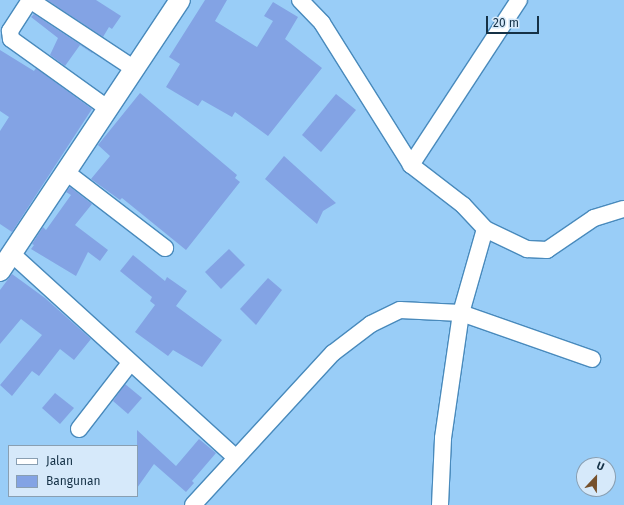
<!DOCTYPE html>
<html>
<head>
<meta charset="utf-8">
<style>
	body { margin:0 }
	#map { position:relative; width:624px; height:505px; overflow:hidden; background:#99cdf7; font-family:"Fira Sans",sans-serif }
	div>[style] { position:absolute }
	.building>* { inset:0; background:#83a3e4 }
	.roads { filter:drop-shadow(1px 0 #498abc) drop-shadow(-1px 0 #498abc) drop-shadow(0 1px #498abc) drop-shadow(0 -1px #498abc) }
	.minor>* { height:16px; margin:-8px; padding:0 8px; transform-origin:8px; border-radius:8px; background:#fff }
	.tertiary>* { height:20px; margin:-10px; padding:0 10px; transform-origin:10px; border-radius:10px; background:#fff }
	span { translate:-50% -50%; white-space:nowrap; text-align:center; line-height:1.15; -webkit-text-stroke:3px #d6e9fa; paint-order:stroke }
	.legend { position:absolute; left:8px; top:445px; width:130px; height:52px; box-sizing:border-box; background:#d6e9fa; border:1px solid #899fb2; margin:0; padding:5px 7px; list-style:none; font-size:12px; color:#153146 }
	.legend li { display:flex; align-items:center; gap:8px; height:20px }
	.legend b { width:20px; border:1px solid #899fb2 }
	.north { position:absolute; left:576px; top:457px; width:40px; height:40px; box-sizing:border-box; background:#d6e9fa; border:1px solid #899fb2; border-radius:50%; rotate:22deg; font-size:11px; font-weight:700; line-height:16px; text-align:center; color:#153146 }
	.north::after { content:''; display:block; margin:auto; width:14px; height:18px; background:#76512c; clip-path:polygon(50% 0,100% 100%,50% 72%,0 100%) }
	.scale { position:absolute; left:486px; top:16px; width:53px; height:18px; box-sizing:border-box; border:2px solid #153146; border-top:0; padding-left:5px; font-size:12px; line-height:14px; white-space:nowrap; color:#153146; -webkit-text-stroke:3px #d6e9fa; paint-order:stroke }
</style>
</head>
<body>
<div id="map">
	<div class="building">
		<i style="clip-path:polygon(47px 0,96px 0,121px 16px,112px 29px,109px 27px,103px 37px)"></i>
		<i style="clip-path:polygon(205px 0,227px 0,215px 21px,257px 47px,273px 21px,264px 16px,273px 2px,298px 17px,285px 39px,322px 68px,268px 136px,235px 112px,232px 117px,202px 100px,198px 106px,166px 87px,180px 64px,169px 57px)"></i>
		<i style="clip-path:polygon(34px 14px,93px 53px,92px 53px,80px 45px,65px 66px,50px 55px,58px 38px,31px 17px)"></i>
		<i style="clip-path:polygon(0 50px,34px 71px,36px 68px,92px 109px,12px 232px,0 224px,0 131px,9px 117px,0 111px)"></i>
		<i style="clip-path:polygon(140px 93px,237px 175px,235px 178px,240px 182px,186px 250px,122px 198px,120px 200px,91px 179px,110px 156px,98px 145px)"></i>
		<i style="clip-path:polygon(336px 94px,356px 110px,321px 152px,302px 135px)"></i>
		<i style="clip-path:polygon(284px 156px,336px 203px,323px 211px,317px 224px,265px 179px)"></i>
		<i style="clip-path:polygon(70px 187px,92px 204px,75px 225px,108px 250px,100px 261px,88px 252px,76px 276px,31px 249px,34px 245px,32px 244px,43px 227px,46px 230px,71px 195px,66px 192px)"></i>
		<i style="clip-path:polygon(229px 249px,245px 265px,221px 289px,205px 272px)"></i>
		<i style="clip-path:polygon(133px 255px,165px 281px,167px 277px,187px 291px,176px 306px,222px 340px,202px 367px,173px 350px,168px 356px,135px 332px,155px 305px,150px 301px,152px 297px,120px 271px)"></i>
		<i style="clip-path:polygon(12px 274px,45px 298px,91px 339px,74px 360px,60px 349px,39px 376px,32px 371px,12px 396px,0 385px,42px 335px,21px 319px,0 344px,0 290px)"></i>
		<i style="clip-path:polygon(268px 278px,282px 290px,256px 325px,240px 309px)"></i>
		<i style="clip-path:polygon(125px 384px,142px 398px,128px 414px,113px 401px)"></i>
		<i style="clip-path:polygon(55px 393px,74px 408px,60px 424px,42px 408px)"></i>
		<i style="clip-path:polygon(137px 430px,176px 466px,199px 439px,216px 453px,192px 481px,194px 483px,186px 492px,154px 464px,137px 488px)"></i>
	</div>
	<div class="roads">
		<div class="minor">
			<i style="left:30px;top:0;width:37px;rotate:123deg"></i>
			<i style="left:10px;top:31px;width:8px;rotate:83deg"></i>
			<i style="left:11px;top:39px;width:118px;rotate:35.7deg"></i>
			<i style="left:30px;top:0;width:123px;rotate:33.4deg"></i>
			<i style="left:300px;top:0;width:32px;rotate:46deg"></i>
			<i style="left:322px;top:23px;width:168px;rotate:57.9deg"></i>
			<i style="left:411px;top:165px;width:66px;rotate:37.6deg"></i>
			<i style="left:463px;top:205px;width:33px;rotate:47deg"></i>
			<i style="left:485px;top:229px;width:47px;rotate:25.5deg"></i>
			<i style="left:527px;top:249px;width:20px;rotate:3deg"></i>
			<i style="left:547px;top:250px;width:57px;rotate:-34.2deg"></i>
			<i style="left:594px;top:218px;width:31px;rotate:-17deg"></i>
			<i style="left:411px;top:165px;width:197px;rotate:-56.8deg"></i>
			<i style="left:66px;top:172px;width:125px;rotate:37.5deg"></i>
			<i style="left:12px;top:254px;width:303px;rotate:42.3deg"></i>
			<i style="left:79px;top:429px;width:83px;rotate:-52.3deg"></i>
			<i style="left:193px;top:505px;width:207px;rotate:-47.4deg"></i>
			<i style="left:333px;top:353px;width:48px;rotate:-37.3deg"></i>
			<i style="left:371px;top:324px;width:32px;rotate:-26deg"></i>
			<i style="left:400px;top:310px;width:61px;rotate:2.8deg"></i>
			<i style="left:461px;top:313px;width:139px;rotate:19.3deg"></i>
			<i style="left:440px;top:505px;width:67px;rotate:-87.4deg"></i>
			<i style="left:443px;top:438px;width:126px;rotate:-81.8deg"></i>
			<i style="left:461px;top:313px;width:87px;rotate:-74.1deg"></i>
		</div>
		<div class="tertiary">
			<i style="left:0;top:271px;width:325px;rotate:-56.4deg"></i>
		</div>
	</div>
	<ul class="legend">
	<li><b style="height:5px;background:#fff"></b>Jalan</li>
	<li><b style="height:11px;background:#83a3e4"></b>Bangunan</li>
	</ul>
	<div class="north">U</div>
	<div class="scale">20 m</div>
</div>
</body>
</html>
